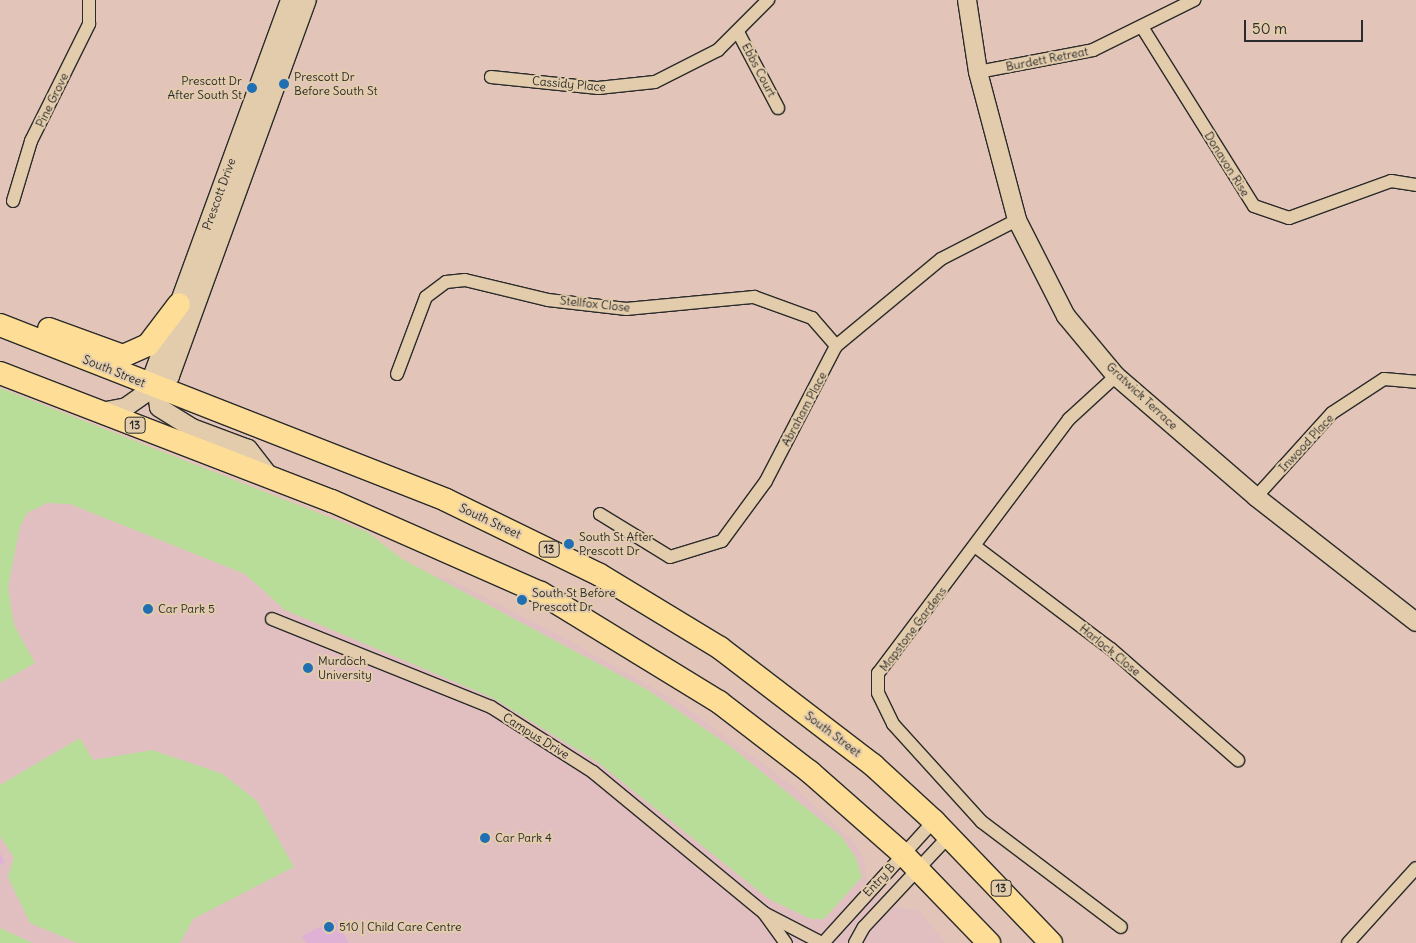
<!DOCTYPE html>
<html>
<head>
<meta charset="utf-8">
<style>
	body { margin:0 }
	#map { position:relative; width:1416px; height:943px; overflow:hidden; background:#e2c4b8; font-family:Delius,sans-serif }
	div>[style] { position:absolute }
	.built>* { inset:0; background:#e1bfc1 }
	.green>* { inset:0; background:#b7dd98 }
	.building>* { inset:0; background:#dfb2d5 }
	.roads { filter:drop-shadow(1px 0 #2b2b2b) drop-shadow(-1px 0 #2b2b2b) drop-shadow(0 1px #2b2b2b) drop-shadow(0 -1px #2b2b2b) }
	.street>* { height:12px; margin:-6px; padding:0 6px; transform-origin:6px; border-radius:6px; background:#e3ccac }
	.secondary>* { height:18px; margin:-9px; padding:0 9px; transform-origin:9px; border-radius:9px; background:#e3ccac }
	.highway>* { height:22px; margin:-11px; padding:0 11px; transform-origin:11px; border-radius:11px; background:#fedd96 }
	.dots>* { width:14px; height:14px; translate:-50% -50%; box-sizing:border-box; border:2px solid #e3ccac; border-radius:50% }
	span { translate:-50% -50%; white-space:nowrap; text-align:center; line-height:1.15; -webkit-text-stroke:4px #e3ccac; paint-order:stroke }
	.shield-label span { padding:1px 4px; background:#e3ccac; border:1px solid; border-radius:4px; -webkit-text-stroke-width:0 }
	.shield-label { font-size:11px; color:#2b2b2b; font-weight:700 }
	.street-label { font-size:12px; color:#2b2b2b }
	.poi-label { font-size:12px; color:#2b2b2b }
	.left { translate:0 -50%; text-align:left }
	.right { translate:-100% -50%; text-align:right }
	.scale { position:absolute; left:1244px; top:20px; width:119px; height:22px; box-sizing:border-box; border:2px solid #2b2b2b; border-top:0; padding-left:6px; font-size:15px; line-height:18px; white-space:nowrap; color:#2b2b2b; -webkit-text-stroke:4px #e3ccac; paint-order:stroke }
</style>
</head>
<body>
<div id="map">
	<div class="built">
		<i style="clip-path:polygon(0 419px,393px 583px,445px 577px,555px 633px,678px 702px,793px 786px,855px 843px,863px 856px,867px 883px,891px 906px,919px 911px,946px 943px,0 943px)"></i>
	</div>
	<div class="green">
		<i style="clip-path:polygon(0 388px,367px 532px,402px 559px,648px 690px,730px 746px,842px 837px,856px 858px,862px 877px,824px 919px,811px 919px,769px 899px,596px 761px,493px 698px,285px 610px,245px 574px,70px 504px,47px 503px,27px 513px,20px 527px,8px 587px,14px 625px,35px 663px,0 683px)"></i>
		<i style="clip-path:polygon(80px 738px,93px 760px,152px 750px,223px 774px,257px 801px,294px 867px,193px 919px,180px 943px,78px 943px,30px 923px,8px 877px,14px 858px,0 836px,0 785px)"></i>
		<i style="clip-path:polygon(0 928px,33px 943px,0 943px)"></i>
	</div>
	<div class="building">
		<i style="clip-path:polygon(0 853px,5px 862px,0 865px)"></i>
		<i style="clip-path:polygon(335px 919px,349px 943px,306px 943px,302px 936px)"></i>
	</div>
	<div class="roads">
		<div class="street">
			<i style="left:1142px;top:27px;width:211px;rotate:58deg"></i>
			<i style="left:1254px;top:206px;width:37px;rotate:19deg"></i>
			<i style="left:1289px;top:218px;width:109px;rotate:-19.9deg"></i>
			<i style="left:1391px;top:181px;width:25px;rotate:9deg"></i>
			<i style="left:738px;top:32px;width:86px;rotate:62.2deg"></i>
			<i style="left:978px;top:72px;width:117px;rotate:-10.8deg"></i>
			<i style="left:1093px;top:50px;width:113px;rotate:-26.3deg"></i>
			<i style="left:491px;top:77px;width:108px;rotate:5.9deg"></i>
			<i style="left:598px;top:88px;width:57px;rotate:-6deg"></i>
			<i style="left:655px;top:82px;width:71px;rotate:-26.9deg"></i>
			<i style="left:718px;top:50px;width:71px;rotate:-45deg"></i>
			<i style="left:13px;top:201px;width:63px;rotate:-73.3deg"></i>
			<i style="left:31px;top:141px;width:131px;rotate:-63.6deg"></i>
			<i style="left:89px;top:24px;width:24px;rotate:-90deg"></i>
			<i style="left:397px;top:374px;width:82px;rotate:-69.4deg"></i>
			<i style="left:426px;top:297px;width:25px;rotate:-37deg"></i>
			<i style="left:446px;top:282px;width:19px;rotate:-6deg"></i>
			<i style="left:465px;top:280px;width:85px;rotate:13.5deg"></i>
			<i style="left:548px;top:300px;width:79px;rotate:6.6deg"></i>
			<i style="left:626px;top:309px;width:129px;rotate:-5.4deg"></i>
			<i style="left:754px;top:297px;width:62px;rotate:19.9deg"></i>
			<i style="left:812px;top:318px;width:37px;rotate:49deg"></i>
			<i style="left:1116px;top:376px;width:64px;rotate:137.5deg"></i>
			<i style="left:1069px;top:419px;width:318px;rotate:126.9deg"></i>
			<i style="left:878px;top:673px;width:20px;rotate:90deg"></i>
			<i style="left:878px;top:693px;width:34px;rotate:64deg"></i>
			<i style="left:893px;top:724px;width:132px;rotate:47.8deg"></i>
			<i style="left:982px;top:822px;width:174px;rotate:37.1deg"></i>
			<i style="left:1256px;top:497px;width:113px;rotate:-47.9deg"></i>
			<i style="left:1332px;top:413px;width:62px;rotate:-33.2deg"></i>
			<i style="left:1384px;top:379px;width:32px;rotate:5deg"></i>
			<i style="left:600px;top:514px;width:82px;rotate:31.6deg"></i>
			<i style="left:670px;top:557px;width:54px;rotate:-17.1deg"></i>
			<i style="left:722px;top:541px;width:74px;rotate:-53.7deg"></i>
			<i style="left:766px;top:481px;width:152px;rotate:-62.6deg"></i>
			<i style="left:836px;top:346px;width:136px;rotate:-39.6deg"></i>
			<i style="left:941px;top:259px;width:85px;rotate:-27.2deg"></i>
			<i style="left:976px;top:547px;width:169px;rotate:37.1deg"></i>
			<i style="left:1111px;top:649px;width:169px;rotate:41.2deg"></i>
			<i style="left:272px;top:619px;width:236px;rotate:21.9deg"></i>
			<i style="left:491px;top:707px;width:121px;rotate:32.5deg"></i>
			<i style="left:593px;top:772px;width:222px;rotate:39.5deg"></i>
			<i style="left:764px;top:913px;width:37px;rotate:54deg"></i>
			<i style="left:764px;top:913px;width:61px;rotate:27.4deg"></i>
			<i style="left:825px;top:941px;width:162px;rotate:-47.8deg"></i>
			<i style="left:855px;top:943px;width:18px;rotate:-61deg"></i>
			<i style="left:864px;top:927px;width:125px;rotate:-47deg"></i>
			<i style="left:1348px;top:943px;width:101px;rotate:-47.8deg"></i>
		</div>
		<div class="secondary">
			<i style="left:967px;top:0;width:73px;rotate:81.3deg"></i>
			<i style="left:978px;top:72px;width:153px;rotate:75.2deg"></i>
			<i style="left:1017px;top:220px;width:108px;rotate:63deg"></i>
			<i style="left:1066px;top:316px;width:78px;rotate:50.2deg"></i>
			<i style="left:1116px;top:376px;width:185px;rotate:40.8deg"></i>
			<i style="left:1256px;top:497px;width:203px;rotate:38deg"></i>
			<i style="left:101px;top:412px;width:25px;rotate:-11deg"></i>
			<i style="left:126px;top:407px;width:54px;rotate:-35.2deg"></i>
			<i style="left:170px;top:376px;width:400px;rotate:-70deg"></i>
			<i style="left:270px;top:477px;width:36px;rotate:-128deg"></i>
			<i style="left:248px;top:449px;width:60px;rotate:-159.4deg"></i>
			<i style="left:192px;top:428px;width:39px;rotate:-148deg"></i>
			<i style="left:159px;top:407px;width:35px;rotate:-98deg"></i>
			<i style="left:154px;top:372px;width:396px;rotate:-69.9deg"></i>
		</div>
		<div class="highway">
			<i style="left:0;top:325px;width:479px;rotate:21.4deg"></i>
			<i style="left:446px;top:500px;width:171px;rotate:26deg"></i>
			<i style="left:600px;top:575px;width:140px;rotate:31.3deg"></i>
			<i style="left:720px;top:648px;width:193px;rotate:37.4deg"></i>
			<i style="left:873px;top:765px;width:83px;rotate:42.6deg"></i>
			<i style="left:934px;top:821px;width:169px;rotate:46.2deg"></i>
			<i style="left:49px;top:329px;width:79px;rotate:20deg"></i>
			<i style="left:123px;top:356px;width:27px;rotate:-24deg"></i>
			<i style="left:148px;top:345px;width:51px;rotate:-52.9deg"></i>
			<i style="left:0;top:373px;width:356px;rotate:21.1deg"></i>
			<i style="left:332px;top:501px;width:228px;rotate:23.8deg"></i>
			<i style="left:541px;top:593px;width:209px;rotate:31.5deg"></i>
			<i style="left:719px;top:702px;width:115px;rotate:37.6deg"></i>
			<i style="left:810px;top:772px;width:124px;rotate:41.4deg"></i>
			<i style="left:903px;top:854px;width:124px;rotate:46deg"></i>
		</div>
	</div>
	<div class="dots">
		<i style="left:284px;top:84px;background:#1f6fb2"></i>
		<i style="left:252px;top:88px;background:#1f6fb2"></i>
		<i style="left:569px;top:544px;background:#1f6fb2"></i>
		<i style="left:522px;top:600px;background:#1f6fb2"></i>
		<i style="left:148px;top:609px;background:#1f6fb2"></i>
		<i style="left:308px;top:668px;background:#1f6fb2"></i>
		<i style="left:485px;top:838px;background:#1f6fb2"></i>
		<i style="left:329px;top:927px;background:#1f6fb2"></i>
	</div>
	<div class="shield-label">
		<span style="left:135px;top:425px">13</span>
		<span style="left:549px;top:549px">13</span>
		<span style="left:1001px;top:888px">13</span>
	</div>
	<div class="street-label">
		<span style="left:1047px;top:59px;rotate:-11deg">Burdett Retreat</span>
		<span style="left:759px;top:70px;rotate:62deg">Ebbs Court</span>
		<span style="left:569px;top:84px;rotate:5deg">Cassidy Place</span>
		<span style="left:52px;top:100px;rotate:-64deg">Pine Grove</span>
		<span style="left:1227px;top:164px;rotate:58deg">Donavon Rise</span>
		<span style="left:219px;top:194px;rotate:-70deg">Prescott Drive</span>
		<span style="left:595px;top:304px;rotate:6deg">Stellfox Close</span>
		<span style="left:114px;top:371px;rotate:22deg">South Street</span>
		<span style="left:1142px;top:396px;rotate:43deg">Gratwick Terrace</span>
		<span style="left:804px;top:409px;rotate:-62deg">Abraham Place</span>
		<span style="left:1306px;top:443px;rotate:-47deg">Inwood Place</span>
		<span style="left:490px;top:521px;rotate:25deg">South Street</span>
		<span style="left:913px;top:629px;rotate:-53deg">Mapstone Gardens</span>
		<span style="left:1110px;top:650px;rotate:39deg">Harlock Close</span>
		<span style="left:833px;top:734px;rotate:37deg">South Street</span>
		<span style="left:536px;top:736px;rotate:32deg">Campus Drive</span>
		<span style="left:879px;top:880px;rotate:-47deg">Entry B</span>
	</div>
	<div class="poi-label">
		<span class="left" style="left:294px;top:84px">Prescott Dr<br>Before South St</span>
		<span class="right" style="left:242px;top:88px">Prescott Dr<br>After South St</span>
		<span class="left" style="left:579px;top:544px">South St After<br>Prescott Dr</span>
		<span class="left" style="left:532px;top:600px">South St Before<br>Prescott Dr</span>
		<span class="left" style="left:158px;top:609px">Car Park 5</span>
		<span class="left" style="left:318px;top:668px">Murdoch<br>University</span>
		<span class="left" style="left:495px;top:838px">Car Park 4</span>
		<span class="left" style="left:339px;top:927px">510 | Child Care Centre</span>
	</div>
	<div class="scale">50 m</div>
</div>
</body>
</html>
